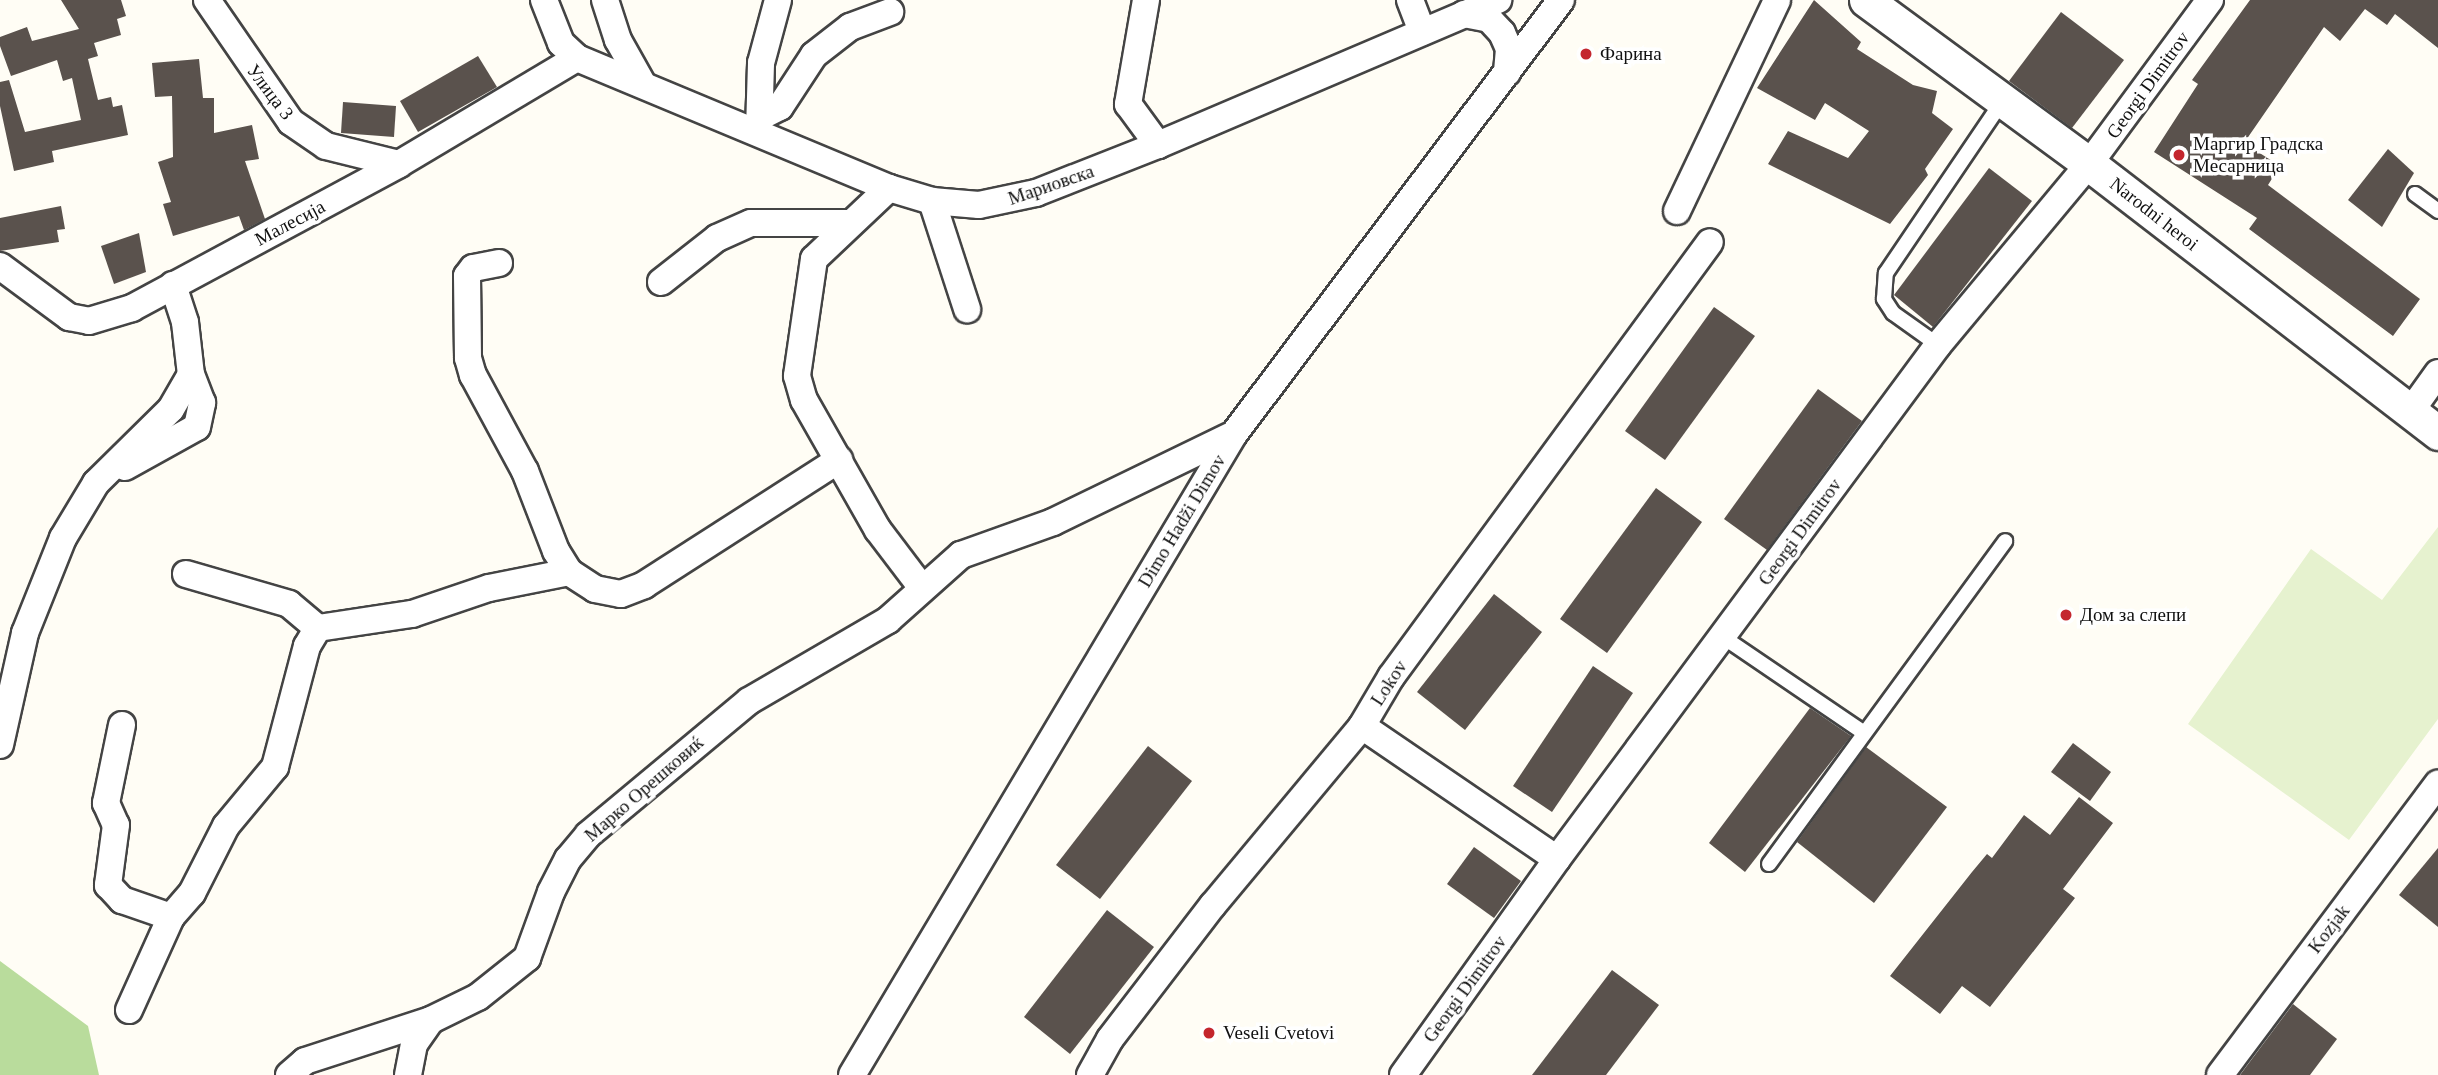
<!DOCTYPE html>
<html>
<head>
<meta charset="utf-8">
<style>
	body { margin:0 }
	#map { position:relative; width:2438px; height:1075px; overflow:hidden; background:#fffdf5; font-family:Georgia,serif }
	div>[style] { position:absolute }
	.forest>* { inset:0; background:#b9dc9c }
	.pitch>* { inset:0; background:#e6f2cf }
	.building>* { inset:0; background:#5a524d }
	.roads { filter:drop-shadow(2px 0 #444) drop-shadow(-2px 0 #444) drop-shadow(0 2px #444) drop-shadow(0 -2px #444) }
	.service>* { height:14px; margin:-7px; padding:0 7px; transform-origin:7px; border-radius:7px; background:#fff }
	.minor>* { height:26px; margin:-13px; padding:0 13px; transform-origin:13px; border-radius:13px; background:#fff }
	.tertiary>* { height:33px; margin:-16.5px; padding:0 16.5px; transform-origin:16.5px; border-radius:16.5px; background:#fff }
	.dots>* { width:19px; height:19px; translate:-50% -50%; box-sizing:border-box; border:4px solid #fff; border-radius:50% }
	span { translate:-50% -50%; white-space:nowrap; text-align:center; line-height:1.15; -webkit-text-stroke:7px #fff; paint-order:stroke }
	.poi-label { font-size:19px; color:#111 }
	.left { translate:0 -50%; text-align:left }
	.street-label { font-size:19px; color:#111 }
</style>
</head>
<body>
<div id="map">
	<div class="forest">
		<i style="clip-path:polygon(0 961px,88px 1026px,99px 1075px,0 1075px)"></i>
	</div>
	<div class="pitch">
		<i style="clip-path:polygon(2438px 527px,2438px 719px,2349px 840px,2188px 724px,2311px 549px,2382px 600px)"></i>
	</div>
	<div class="building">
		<i style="clip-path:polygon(61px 0,121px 0,126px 16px,117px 19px,121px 35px,94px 43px,98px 56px,88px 59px,98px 100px,111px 97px,113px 107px,122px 105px,128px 135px,52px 151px,54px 162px,14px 171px,0 106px,0 82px,9px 80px,25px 132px,81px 120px,72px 78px,63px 81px,57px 60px,11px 76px,0 46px,0 37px,27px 27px,32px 41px,79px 29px)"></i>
		<i style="clip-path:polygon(1814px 0,1861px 42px,1857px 49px,1913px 85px,1937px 91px,1932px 113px,1953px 129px,1925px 169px,1928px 175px,1890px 224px,1768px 164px,1788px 131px,1848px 158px,1869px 131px,1825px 103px,1815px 120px,1757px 88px)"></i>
		<i style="clip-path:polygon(2250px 0,2438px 0,2438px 48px,2395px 14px,2387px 25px,2365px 9px,2340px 41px,2324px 27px,2244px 143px,2280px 166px,2268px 185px,2420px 299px,2393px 336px,2249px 229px,2257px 218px,2154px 152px,2198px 84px,2192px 80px)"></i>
		<i style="clip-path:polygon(2061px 12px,2124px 60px,2072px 128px,2009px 81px)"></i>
		<i style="clip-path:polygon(478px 56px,497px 87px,418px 132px,400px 101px)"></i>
		<i style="clip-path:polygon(199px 59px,203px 98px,214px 98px,214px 133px,252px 125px,259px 159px,245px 161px,265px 219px,244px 230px,239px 216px,173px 236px,163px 204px,171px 202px,158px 162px,173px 157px,172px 96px,155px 97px,152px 63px)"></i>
		<i style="clip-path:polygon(343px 102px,396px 106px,394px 137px,341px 133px)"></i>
		<i style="clip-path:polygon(2388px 149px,2414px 173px,2382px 227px,2348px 200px)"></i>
		<i style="clip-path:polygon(1989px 168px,2032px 201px,1933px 327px,1894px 295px)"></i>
		<i style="clip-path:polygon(61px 206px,65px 229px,57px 230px,59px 242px,0 251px,0 218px)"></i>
		<i style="clip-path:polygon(139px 233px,146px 272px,114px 284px,101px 246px)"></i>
		<i style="clip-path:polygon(1714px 307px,1755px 336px,1665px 460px,1625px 431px)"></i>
		<i style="clip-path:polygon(1818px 389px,1862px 421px,1767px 550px,1724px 519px)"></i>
		<i style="clip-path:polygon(1656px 488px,1702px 522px,1607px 653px,1560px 619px)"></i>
		<i style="clip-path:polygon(1494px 594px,1542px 632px,1465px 730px,1417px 692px)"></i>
		<i style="clip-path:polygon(1593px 666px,1633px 693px,1552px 812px,1513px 786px)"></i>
		<i style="clip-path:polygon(1810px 708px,1851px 736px,1745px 872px,1709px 843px)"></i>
		<i style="clip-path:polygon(2073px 743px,2111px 772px,2090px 801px,2051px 772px)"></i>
		<i style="clip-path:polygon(1148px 746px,1192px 781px,1100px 899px,1056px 865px)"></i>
		<i style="clip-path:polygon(1866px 747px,1947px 807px,1874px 903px,1797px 842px)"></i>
		<i style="clip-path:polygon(2079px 797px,2113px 823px,2063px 889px,2075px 898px,1990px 1007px,1962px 986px,1940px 1014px,1890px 976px,1972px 872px,1987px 854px,1992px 858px,2024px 815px,2050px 835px)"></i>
		<i style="clip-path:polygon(1474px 847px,1521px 881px,1494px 918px,1447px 884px)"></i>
		<i style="clip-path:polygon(2438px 848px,2438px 927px,2399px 895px)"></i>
		<i style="clip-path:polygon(1107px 910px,1154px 947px,1070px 1054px,1024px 1017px)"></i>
		<i style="clip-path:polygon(1612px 970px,1659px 1005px,1606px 1075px,1532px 1075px)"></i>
		<i style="clip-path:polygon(2293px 1004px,2337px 1039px,2310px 1075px,2240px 1075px)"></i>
	</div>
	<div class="roads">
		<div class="service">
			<i style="left:2415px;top:194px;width:29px;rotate:36deg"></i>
			<i style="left:1938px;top:345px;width:55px;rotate:-144.6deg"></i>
			<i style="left:1893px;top:313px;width:17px;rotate:-123deg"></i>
			<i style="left:1884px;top:299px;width:26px;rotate:-86deg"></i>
			<i style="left:1886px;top:273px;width:205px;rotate:-55.9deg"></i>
			<i style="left:1723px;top:637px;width:171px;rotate:34.2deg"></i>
			<i style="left:1769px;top:864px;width:400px;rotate:-53.8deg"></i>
		</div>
		<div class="minor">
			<i style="left:207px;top:0;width:148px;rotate:55.5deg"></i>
			<i style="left:291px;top:122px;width:42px;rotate:34.4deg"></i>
			<i style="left:326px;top:146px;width:75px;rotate:13.9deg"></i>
			<i style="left:544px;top:0;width:46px;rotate:68.4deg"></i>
			<i style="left:561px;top:43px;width:22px;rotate:43deg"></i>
			<i style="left:577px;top:58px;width:338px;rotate:22.6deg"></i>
			<i style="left:889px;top:188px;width:45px;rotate:16.8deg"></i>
			<i style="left:932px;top:201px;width:47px;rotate:4.9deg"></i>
			<i style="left:979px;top:205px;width:58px;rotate:-11.9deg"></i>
			<i style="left:1036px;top:193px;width:131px;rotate:-21.5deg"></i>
			<i style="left:1158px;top:145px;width:370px;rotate:-23.1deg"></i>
			<i style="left:605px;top:0;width:42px;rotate:72deg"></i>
			<i style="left:618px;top:40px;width:47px;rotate:60.7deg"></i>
			<i style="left:1146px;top:0;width:106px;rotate:99.8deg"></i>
			<i style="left:1128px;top:104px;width:51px;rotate:53.8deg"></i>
			<i style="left:1410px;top:0;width:34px;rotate:69deg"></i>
			<i style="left:1464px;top:14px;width:25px;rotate:11deg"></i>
			<i style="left:1489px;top:19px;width:19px;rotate:47deg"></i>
			<i style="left:1502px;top:33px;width:17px;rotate:66deg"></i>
			<i style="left:1509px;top:49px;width:24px;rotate:95deg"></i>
			<i style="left:762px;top:116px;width:20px;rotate:-27deg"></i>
			<i style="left:780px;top:107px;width:62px;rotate:-56.8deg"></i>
			<i style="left:814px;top:55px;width:46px;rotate:-37.9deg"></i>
			<i style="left:850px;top:27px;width:43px;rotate:-20.6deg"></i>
			<i style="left:759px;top:131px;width:68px;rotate:-88.3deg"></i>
			<i style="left:761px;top:63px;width:65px;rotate:-74.9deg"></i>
			<i style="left:889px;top:188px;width:103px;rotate:136.6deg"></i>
			<i style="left:814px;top:259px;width:118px;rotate:98.3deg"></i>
			<i style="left:797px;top:376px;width:25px;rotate:74deg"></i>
			<i style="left:804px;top:400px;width:150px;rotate:60.4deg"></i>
			<i style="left:878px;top:530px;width:73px;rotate:52.8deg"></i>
			<i style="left:932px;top:201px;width:114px;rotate:72deg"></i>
			<i style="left:1677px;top:211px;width:233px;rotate:-64.6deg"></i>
			<i style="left:499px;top:263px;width:26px;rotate:169deg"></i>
			<i style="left:473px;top:268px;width:10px;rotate:127deg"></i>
			<i style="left:467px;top:276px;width:82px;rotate:89.3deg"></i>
			<i style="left:468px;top:358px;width:18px;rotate:74deg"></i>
			<i style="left:473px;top:375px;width:109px;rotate:61.6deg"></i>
			<i style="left:525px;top:471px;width:86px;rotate:68.8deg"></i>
			<i style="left:556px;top:551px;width:25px;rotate:58deg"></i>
			<i style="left:569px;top:572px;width:31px;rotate:33deg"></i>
			<i style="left:595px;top:589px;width:26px;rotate:11deg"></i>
			<i style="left:621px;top:594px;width:25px;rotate:-21deg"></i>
			<i style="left:644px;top:585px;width:232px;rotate:-32.7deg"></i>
			<i style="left:0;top:266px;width:86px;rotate:36.5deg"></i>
			<i style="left:69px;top:317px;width:20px;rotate:11deg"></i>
			<i style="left:89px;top:321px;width:45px;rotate:-16.8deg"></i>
			<i style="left:132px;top:308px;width:303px;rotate:-28.3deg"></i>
			<i style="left:399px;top:164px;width:207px;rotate:-30.8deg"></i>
			<i style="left:661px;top:282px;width:71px;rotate:-38.2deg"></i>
			<i style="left:717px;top:238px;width:37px;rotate:-24deg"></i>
			<i style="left:751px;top:223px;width:97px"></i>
			<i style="left:2410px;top:412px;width:48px;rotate:-54.3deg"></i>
			<i style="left:125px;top:467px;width:82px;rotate:-29.1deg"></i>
			<i style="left:197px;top:427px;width:25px;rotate:-78deg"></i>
			<i style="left:202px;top:403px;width:30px;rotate:-111deg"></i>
			<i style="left:186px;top:574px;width:107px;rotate:16.2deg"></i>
			<i style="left:289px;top:604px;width:38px;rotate:40deg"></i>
			<i style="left:318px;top:628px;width:95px;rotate:-8.5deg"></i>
			<i style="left:412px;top:614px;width:81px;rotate:-18.7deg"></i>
			<i style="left:489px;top:588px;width:82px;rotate:-11.3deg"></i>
			<i style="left:122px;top:725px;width:80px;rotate:101.6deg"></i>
			<i style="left:106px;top:803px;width:24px;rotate:66deg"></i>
			<i style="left:116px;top:825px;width:61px;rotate:97.6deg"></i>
			<i style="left:108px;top:885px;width:21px;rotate:47deg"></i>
			<i style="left:122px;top:900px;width:52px;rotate:19.1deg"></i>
			<i style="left:1362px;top:726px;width:236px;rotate:34.3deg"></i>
			<i style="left:0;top:745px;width:115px;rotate:-77.4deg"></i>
			<i style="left:25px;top:633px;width:102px;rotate:-68.2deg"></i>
			<i style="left:63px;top:538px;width:64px;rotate:-59deg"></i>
			<i style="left:96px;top:483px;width:105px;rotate:-44.6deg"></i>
			<i style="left:171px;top:409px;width:39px;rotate:-60deg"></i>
			<i style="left:191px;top:375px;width:53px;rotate:-96.5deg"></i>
			<i style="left:185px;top:322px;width:39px;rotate:-108deg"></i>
			<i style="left:129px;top:1010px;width:102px;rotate:-65.7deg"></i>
			<i style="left:171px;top:917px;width:32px;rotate:-49deg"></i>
			<i style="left:192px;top:893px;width:75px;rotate:-63.1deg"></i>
			<i style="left:226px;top:826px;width:77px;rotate:-50.3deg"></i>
			<i style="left:275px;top:767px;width:125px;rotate:-75.2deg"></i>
			<i style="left:307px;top:646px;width:21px;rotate:-59deg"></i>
			<i style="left:289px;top:1075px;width:21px;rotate:-41deg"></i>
			<i style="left:305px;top:1061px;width:133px;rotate:-18deg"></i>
			<i style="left:408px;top:1075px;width:32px;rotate:-79deg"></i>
			<i style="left:414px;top:1044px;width:29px;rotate:-55deg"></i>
			<i style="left:431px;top:1020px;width:52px;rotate:-26.1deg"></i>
			<i style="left:478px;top:997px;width:63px;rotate:-38.5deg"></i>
			<i style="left:527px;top:958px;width:70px;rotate:-70deg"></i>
			<i style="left:551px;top:892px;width:37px;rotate:-63deg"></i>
			<i style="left:568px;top:859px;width:31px;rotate:-50deg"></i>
			<i style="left:588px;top:835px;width:209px;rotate:-39.8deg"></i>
			<i style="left:749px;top:701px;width:161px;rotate:-30.2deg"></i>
			<i style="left:888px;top:620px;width:98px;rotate:-41.7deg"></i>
			<i style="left:961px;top:555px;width:98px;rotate:-19.7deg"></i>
			<i style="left:1053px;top:522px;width:201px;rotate:-25.9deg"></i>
			<i style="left:852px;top:1075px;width:746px;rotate:-59.21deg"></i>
			<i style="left:1234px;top:434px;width:543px;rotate:-53deg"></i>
			<i style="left:1090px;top:1075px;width:41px;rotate:-60.9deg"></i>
			<i style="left:1110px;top:1039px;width:169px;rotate:-52.5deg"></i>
			<i style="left:1213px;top:905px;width:233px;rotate:-50.2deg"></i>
			<i style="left:1362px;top:726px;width:57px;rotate:-59.4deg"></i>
			<i style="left:1391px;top:677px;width:539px;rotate:-53.75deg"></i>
			<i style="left:1403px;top:1075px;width:265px;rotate:-54.5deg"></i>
			<i style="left:1557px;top:859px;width:640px;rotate:-53.45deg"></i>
			<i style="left:1938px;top:345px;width:236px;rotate:-50.2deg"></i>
			<i style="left:2089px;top:164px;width:204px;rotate:-53.6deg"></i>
			<i style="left:2220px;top:1075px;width:364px;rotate:-53.2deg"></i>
		</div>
		<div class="tertiary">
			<i style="left:1866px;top:0;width:277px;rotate:36.3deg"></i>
			<i style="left:2089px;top:164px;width:441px;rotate:37.6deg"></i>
		</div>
	</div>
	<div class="dots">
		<i style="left:1586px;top:54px;background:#c4262e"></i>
		<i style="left:2179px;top:155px;background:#c4262e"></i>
		<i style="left:2066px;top:615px;background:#c4262e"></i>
		<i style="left:1209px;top:1033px;background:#c4262e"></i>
	</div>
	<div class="poi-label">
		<span class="left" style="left:1600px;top:54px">Фарина</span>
		<span class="left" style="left:2193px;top:155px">Маргир Градска<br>Месарница</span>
		<span class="left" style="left:2080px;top:615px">Дом за слепи</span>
		<span class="left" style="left:1223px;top:1033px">Veseli Cvetovi</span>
	</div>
	<div class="street-label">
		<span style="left:2148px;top:85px;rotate:-54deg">Georgi Dimitrov</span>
		<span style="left:270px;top:92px;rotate:53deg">Улица 3</span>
		<span style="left:1051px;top:185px;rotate:-19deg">Мариовска</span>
		<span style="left:2154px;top:214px;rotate:38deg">Narodni heroi</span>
		<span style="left:290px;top:223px;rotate:-28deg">Малесија</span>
		<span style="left:1182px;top:521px;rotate:-59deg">Dimo Hadži Dimov</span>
		<span style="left:1800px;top:532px;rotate:-54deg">Georgi Dimitrov</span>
		<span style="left:1389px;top:683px;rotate:-57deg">Lokov</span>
		<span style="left:644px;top:789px;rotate:-41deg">Марко Орешковиќ</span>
		<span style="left:2329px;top:929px;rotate:-53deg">Kozjak</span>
		<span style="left:1465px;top:989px;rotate:-54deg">Georgi Dimitrov</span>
	</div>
</div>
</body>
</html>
